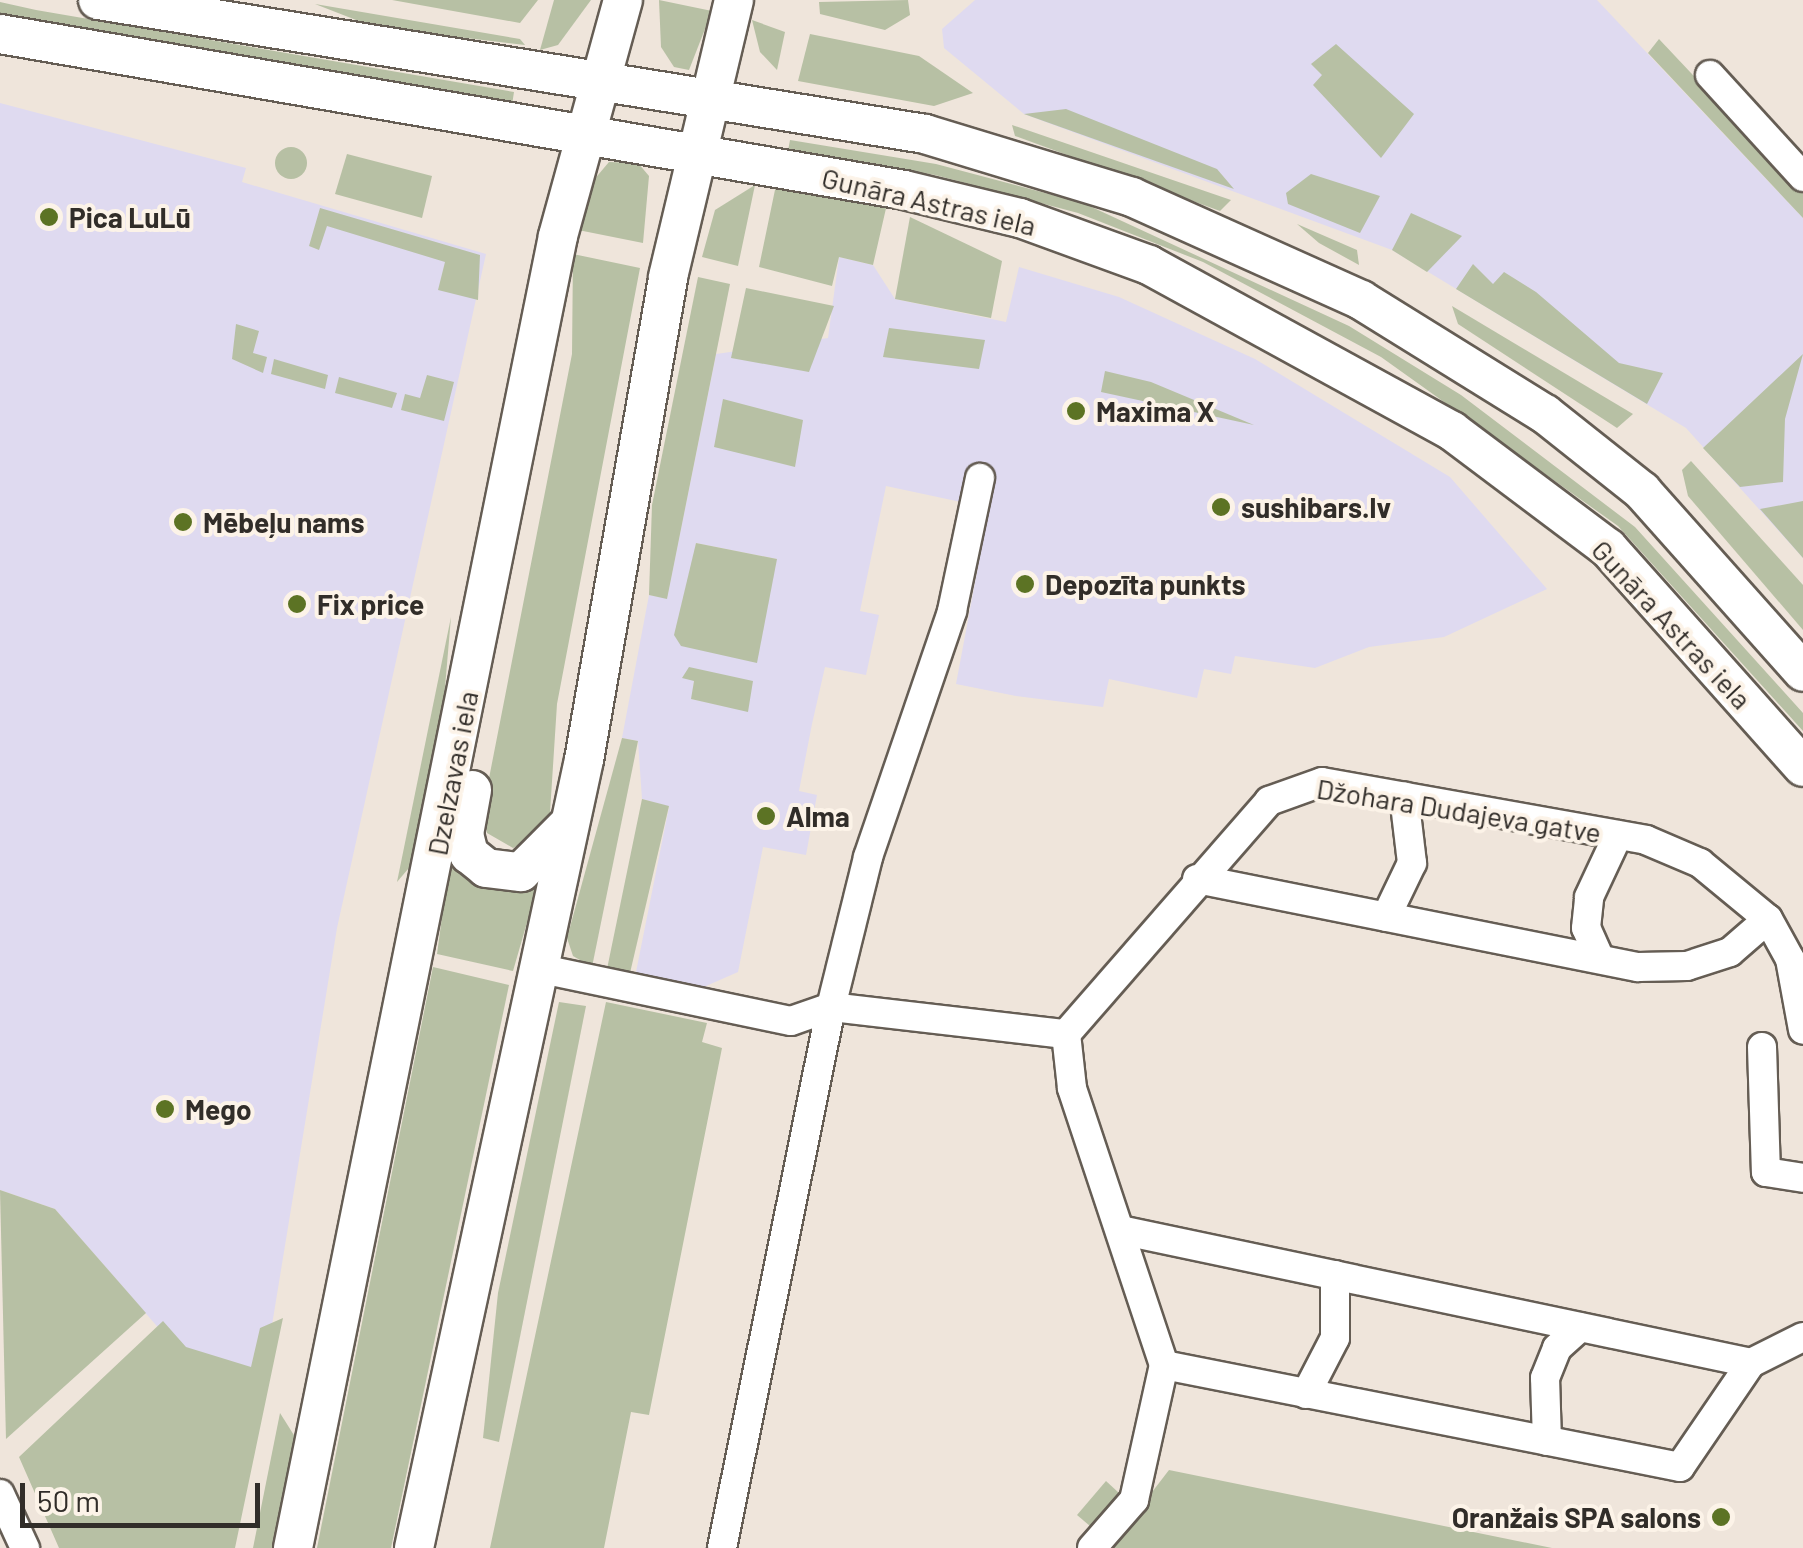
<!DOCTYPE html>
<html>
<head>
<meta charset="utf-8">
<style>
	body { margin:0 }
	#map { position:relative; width:1803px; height:1548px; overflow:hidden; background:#efe5db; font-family:Barlow,sans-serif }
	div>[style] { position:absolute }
	.commercial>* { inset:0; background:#dfdaf0 }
	.green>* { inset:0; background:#b7c0a4 }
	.round { border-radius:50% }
	.roads { filter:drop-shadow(2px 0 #655d54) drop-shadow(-2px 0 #655d54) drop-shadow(0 2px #655d54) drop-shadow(0 -2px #655d54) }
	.minor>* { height:28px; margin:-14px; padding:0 14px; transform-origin:14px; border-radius:14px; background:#fff }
	.secondary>* { height:38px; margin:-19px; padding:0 19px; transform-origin:19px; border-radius:19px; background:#fff }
	.dots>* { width:28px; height:28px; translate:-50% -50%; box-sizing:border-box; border:5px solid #fcf3e8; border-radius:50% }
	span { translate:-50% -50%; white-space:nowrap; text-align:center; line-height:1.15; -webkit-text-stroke:8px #fcf3e8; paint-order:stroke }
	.street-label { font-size:28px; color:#312d29 }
	.poi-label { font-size:28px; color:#312d29; font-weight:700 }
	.left { translate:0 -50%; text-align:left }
	.right { translate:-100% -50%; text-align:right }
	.scale { position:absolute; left:20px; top:1483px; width:240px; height:45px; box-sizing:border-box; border:5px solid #312d29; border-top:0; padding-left:12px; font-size:30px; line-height:35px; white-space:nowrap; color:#312d29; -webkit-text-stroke:8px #fcf3e8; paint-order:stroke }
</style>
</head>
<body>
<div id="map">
	<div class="commercial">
		<i style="clip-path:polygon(975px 0,1597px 0,1803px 218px,1803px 558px,1686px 428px,1392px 250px,1024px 114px,944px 48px,942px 29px)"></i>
		<i style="clip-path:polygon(0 103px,246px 168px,242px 182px,486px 254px,337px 928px,263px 1380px,182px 1355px,55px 1209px,0 1190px)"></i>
		<i style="clip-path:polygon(evenodd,839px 257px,873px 265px,895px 299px,1006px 322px,1019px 267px,1119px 297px,1255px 359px,1450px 477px,1547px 589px,1444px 637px,1369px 647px,1315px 668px,1235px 656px,1231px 674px,1204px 669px,1197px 698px,1109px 679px,1103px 707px,1016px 696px,956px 684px,989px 508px,886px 486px,860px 611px,879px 615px,866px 675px,825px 667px,812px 724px,799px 791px,817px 795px,806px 855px,763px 847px,738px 972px,681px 997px,633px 987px,669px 807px,642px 799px,638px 741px,622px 738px,649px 595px,667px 598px,716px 354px,828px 338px,839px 257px,696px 543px,777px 559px,681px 645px,682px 641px,696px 543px,839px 257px,694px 680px,747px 711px,692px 699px,694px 680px)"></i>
	</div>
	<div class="green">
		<i style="clip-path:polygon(392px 0,538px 0,520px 23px)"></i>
		<i style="clip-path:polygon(554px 0,591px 0,558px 45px,540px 50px)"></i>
		<i style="clip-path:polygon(659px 0,712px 11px,689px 70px,674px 67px,661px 47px)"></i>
		<i style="clip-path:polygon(908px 0,910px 15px,885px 30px,820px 14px,819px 2px)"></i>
		<i style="clip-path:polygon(0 2px,36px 10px,514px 92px,512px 105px,0 13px)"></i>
		<i style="clip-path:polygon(315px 4px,520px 39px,525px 45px,374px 27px)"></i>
		<i style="clip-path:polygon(752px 20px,785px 32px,777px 70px,760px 52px)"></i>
		<i style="clip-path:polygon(810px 34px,919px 56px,973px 93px,934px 106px,798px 81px)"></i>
		<i style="clip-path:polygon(1659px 39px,1803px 192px,1803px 218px,1648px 53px)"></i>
		<i style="clip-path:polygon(1336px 44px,1414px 114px,1381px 158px,1313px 85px,1322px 75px,1311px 64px)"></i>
		<i style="clip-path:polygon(1066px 109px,1217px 169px,1234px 189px,1024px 114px)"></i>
		<i style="clip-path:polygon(1012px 125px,1231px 200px,1220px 211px,1015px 136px)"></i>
		<i style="clip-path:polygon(790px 140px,936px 164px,1083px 203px,1349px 326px,1461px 395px,1635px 527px,1803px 713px,1803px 731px,1618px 526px,1381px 357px,1203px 262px,1078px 213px,935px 175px,788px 151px)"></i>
		<i class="round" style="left:275px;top:147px;width:32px;height:32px"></i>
		<i style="clip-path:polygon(347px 154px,432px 176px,422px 218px,335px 194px)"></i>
		<i style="clip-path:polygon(609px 162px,638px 163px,649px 176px,643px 243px,578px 230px,587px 188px)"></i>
		<i style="clip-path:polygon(1311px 174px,1380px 196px,1360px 233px,1288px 204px,1286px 193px)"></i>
		<i style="clip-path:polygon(755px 185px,738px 266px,702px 257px,715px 210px)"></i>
		<i style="clip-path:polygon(776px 185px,887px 204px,873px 265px,839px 257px,832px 286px,759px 267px)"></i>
		<i style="clip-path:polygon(320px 208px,480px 255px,478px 300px,438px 290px,445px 262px,327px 226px,319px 250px,309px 246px)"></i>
		<i style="clip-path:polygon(1411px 213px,1462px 236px,1427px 272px,1392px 250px)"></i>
		<i style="clip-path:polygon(910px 217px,1002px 261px,991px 318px,895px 299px)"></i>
		<i style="clip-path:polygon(1297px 224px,1357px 250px,1359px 265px,1319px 243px)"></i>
		<i style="clip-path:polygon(573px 254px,640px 268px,557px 704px,549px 828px,513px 848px,487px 833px,483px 809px,572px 354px)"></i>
		<i style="clip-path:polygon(1473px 264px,1493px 284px,1504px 272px,1536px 292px,1619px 363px,1663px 373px,1647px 404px,1456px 289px)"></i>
		<i style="clip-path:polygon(698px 277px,730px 284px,667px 599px,649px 595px,652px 505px)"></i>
		<i style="clip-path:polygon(746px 288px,834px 306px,809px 372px,731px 358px)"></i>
		<i style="clip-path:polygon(1452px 306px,1633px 414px,1617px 428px,1458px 324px)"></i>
		<i style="clip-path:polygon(236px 324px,259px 331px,253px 353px,267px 357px,263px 373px,232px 359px)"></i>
		<i style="clip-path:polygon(889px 328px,985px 340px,979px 369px,883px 357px)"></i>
		<i style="clip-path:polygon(1803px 354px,1785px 419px,1783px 482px,1740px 487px,1703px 448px)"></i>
		<i style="clip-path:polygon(274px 359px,328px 375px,325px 389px,271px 374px)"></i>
		<i style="clip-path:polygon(1105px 371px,1151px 382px,1254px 425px,1101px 392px)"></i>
		<i style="clip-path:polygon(427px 375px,454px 382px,444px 421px,401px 410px,405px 394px,420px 398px)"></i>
		<i style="clip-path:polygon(339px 377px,397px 393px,392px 408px,335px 393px)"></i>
		<i style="clip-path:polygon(723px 399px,803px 420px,795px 467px,714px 447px)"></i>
		<i style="clip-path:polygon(1691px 461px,1803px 585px,1803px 630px,1688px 496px,1682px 470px)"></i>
		<i style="clip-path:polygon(1803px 501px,1803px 558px,1760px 509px)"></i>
		<i style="clip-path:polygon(696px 543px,777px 559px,757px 663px,681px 646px,674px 635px)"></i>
		<i style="clip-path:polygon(451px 617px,440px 746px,414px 862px,397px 882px)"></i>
		<i style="clip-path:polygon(689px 667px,753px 681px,748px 712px,691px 699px,694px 681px,682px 678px)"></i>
		<i style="clip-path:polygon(622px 738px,638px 741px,592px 967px,573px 956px,567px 938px)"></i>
		<i style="clip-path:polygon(642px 799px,669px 806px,630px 973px,607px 969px)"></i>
		<i style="clip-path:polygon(450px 858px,517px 889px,537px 888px,513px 971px,437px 954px)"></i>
		<i style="clip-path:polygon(433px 967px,509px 985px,391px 1548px,317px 1548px)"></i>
		<i style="clip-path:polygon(559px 1002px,586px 1006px,499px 1442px,483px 1438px,498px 1293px)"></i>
		<i style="clip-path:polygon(606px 1002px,707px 1023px,702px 1042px,722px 1048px,649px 1415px,631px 1412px,604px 1548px,490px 1548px)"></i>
		<i style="clip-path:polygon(0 1190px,55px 1209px,146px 1313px,6px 1439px)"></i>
		<i style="clip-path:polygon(283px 1318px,235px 1548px,59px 1548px,19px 1457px,163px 1321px,186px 1347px,251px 1367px,260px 1328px)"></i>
		<i style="clip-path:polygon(280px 1413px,297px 1440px,274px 1548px,253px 1548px)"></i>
		<i style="clip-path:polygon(1169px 1470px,1552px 1548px,1109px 1548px)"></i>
		<i style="clip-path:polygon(1106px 1481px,1119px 1493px,1090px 1526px,1077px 1515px)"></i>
	</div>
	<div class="roads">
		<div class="minor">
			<i style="left:1710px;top:75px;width:138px;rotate:47.6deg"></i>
			<i style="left:1197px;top:879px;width:450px;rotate:11.3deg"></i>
			<i style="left:1638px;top:967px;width:49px;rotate:-1.2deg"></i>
			<i style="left:1687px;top:966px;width:45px;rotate:-18deg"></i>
			<i style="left:1730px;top:952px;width:50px;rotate:-41deg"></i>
			<i style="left:1386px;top:917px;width:60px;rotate:-64.3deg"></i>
			<i style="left:1412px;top:863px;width:67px;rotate:-96.8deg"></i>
			<i style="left:1600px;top:959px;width:34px;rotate:-114deg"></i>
			<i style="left:1586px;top:928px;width:31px;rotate:-84deg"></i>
			<i style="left:1589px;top:897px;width:68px;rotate:-64.9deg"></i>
			<i style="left:537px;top:968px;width:259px;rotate:11.8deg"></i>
			<i style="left:791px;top:1021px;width:42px;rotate:-19.3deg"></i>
			<i style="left:831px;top:1007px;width:154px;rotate:-76.1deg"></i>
			<i style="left:868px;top:857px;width:260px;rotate:-71.1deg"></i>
			<i style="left:952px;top:611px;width:136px;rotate:-78.1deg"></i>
			<i style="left:1762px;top:1047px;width:125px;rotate:88.2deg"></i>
			<i style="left:1766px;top:1172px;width:37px;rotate:9deg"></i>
			<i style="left:1120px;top:1230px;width:645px;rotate:11.9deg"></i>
			<i style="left:1751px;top:1363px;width:58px;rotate:-26.6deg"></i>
			<i style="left:1164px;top:1365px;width:526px;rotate:11.18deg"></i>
			<i style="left:1680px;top:1467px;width:126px;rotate:-55.7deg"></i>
			<i style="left:1306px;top:1394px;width:63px;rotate:-62.6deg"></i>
			<i style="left:1335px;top:1338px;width:63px;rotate:-90deg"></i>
			<i style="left:1547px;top:1441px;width:63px;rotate:-91.8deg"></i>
			<i style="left:1545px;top:1378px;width:32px;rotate:-68deg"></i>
			<i style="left:1557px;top:1348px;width:31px;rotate:-42deg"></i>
			<i style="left:0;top:1494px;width:60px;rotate:65.2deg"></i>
			<i style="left:722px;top:1548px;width:552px;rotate:-78.61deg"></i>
			<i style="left:831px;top:1007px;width:237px;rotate:6.6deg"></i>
			<i style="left:1092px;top:1548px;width:64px;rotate:-48.8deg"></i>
			<i style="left:1134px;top:1500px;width:138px;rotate:-77.5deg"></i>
			<i style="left:1164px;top:1365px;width:292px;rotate:-108.4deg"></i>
			<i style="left:1072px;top:1088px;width:54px;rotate:-96.3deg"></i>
			<i style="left:1066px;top:1034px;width:309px;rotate:-48.9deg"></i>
			<i style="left:1269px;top:801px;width:56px;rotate:-19.7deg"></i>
			<i style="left:1322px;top:782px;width:329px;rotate:10.1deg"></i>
			<i style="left:1646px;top:840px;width:59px;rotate:23.1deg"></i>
			<i style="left:1700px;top:863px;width:88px;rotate:39.5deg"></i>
			<i style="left:1768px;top:919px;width:46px;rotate:61.2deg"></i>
			<i style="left:1790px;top:959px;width:72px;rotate:79.6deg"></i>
		</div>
		<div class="secondary">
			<i style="left:98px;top:0;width:838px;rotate:9.2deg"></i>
			<i style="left:925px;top:134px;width:216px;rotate:16.9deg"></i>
			<i style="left:1132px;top:197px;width:251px;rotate:24.2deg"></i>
			<i style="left:1361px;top:300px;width:216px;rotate:31.8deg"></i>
			<i style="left:1545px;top:414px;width:124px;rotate:38.4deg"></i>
			<i style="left:1642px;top:491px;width:242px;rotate:48.3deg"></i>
			<i style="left:0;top:34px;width:917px;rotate:9.79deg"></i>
			<i style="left:904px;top:190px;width:119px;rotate:13.6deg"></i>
			<i style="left:1020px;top:218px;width:137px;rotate:20deg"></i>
			<i style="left:1149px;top:265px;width:345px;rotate:28.7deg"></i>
			<i style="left:1452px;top:431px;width:195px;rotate:36.9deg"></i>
			<i style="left:1608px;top:548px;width:293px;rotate:48.3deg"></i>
			<i style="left:472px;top:790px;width:45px;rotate:100.3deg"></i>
			<i style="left:464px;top:834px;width:21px;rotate:76deg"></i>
			<i style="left:469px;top:854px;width:22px;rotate:39deg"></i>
			<i style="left:486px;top:868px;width:35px;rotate:7deg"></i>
			<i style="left:521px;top:872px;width:65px;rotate:-45deg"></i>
			<i style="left:293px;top:1548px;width:1338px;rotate:-78.58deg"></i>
			<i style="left:558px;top:236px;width:245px;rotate:-74.6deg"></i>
			<i style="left:414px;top:1548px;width:806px;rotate:-77.83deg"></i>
			<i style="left:584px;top:760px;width:490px;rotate:-80.1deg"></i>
			<i style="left:668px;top:277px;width:285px;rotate:-76.6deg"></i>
		</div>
	</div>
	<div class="dots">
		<i style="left:49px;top:217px;background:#5c7324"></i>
		<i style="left:1076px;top:411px;background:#5c7324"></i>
		<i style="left:1221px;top:507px;background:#5c7324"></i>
		<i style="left:183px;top:522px;background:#5c7324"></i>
		<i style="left:1025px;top:584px;background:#5c7324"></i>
		<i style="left:297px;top:604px;background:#5c7324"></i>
		<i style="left:766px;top:816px;background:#5c7324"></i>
		<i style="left:165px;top:1109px;background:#5c7324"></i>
		<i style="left:1721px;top:1517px;background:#5c7324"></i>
	</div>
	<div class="street-label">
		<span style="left:929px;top:201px;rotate:13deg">Gunāra Astras iela</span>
		<span style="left:1672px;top:624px;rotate:47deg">Gunāra Astras iela</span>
		<span style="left:452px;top:773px;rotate:-79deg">Dzelzavas iela</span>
		<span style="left:1459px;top:810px;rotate:9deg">Džohara Dudajeva gatve</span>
	</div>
	<div class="poi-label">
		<span class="left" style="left:69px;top:217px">Pica LuLū</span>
		<span class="left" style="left:1096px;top:411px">Maxima X</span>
		<span class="left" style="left:1241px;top:507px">sushibars.lv</span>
		<span class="left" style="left:203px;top:522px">Mēbeļu nams</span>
		<span class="left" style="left:1045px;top:584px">Depozīta punkts</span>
		<span class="left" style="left:317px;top:604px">Fix price</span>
		<span class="left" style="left:786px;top:816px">Alma</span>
		<span class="left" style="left:185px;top:1109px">Mego</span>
		<span class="right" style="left:1701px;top:1517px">Oranžais SPA salons</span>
	</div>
	<div class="scale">50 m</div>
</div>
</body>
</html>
